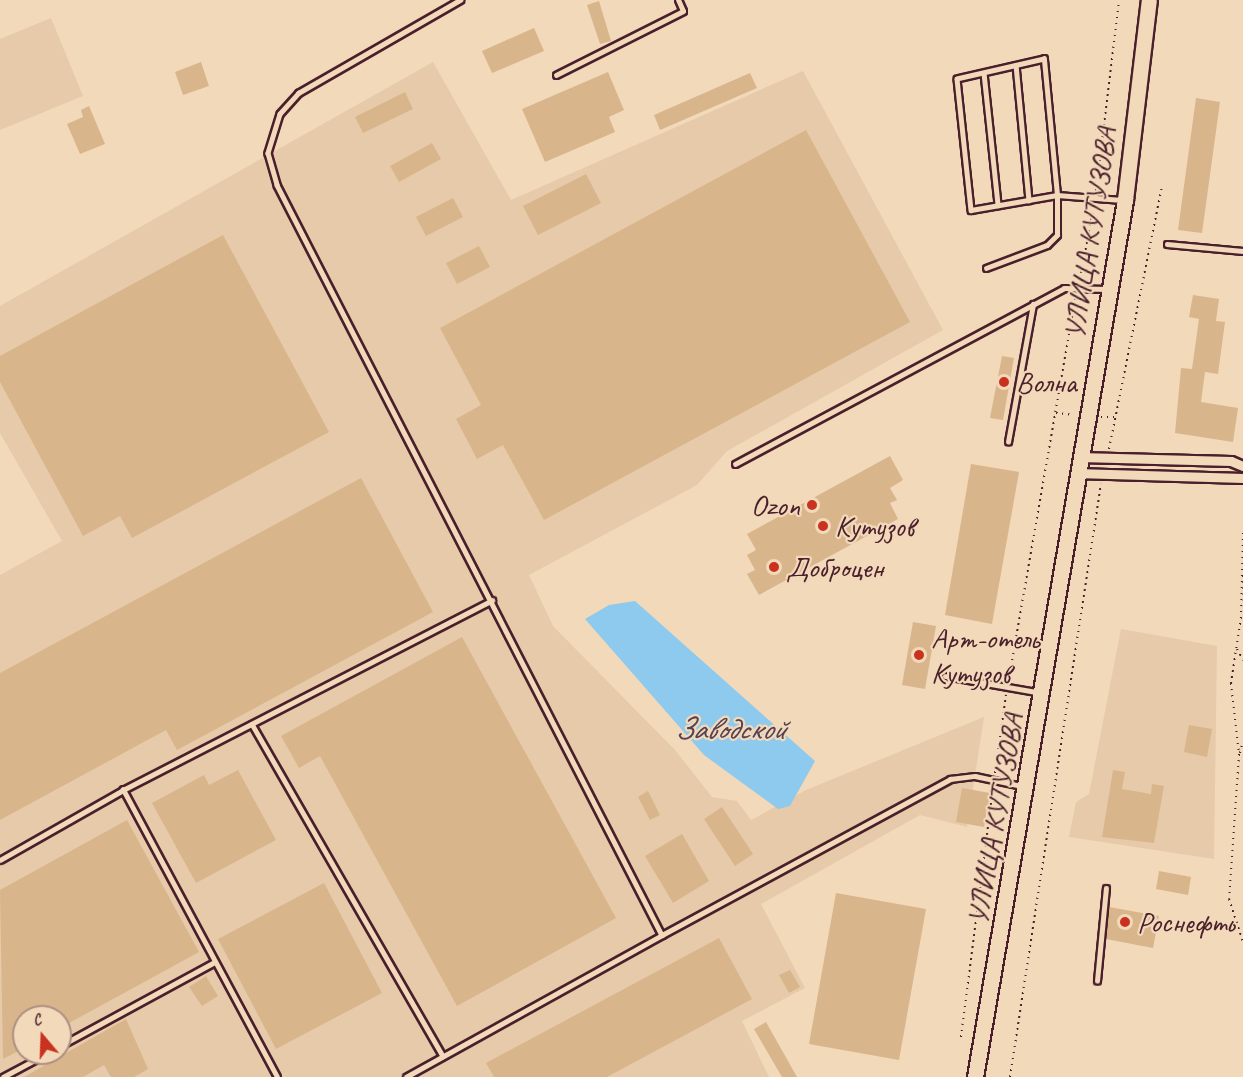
<!DOCTYPE html>
<html>
<head>
<meta charset="utf-8">
<style>
	body { margin:0 }
	#map { position:relative; width:1243px; height:1077px; overflow:hidden; background:#f2d9ba; font-family:Caveat,sans-serif }
	div>[style] { position:absolute }
	.built>* { inset:0; background:#e7caa9 }
	.water>* { inset:0; background:#8dcaed }
	.building>* { inset:0; background:#d9b58c }
	.path>* { height:2px; margin-top:-1px; transform-origin:0; background:repeating-linear-gradient(90deg,#4a1f2b 0 1.5px,transparent 0 6px) }
	.roads { filter:drop-shadow(2px 0 #4a1f2b) drop-shadow(-2px 0 #4a1f2b) drop-shadow(0 2px #4a1f2b) drop-shadow(0 -2px #4a1f2b) }
	.lane>* { height:4.5px; margin:-2.25px; padding:0 2.25px; transform-origin:2.25px; border-radius:2.25px; background:#f2d9ba }
	.street>* { height:9px; margin:-4.5px; padding:0 4.5px; transform-origin:4.5px; border-radius:4.5px; background:#f2d9ba }
	.primary>* { height:15px; margin:-7.5px; padding:0 7.5px; transform-origin:7.5px; border-radius:7.5px; background:#f2d9ba }
	.dots>* { width:16px; height:16px; translate:-50% -50%; box-sizing:border-box; border:3px solid #f2d9ba; border-radius:50% }
	span { translate:-50% -50%; white-space:nowrap; text-align:center; line-height:1.15; -webkit-text-stroke:4.5px #f2d9ba; paint-order:stroke }
	.street-label { font-size:30px; color:#4a1f2b }
	.poi-label { font-size:30px; color:#4a1f2b }
	.left { translate:0 -50%; text-align:left }
	.right { translate:-100% -50%; text-align:right }
	.water-label { font-size:32px; color:#574152; font-style:italic }
	.north { position:absolute; left:12px; top:1005px; width:60px; height:60px; box-sizing:border-box; background:#f2d9ba; border:2px solid #af8f81; border-radius:50%; rotate:341deg; font-size:16px; font-weight:700; line-height:24px; text-align:center; color:#4a1f2b }
	.north::after { content:''; display:block; margin:auto; width:21px; height:27px; background:#c8321e; clip-path:polygon(50% 0,100% 100%,50% 72%,0 100%) }
</style>
</head>
<body>
<div id="map">
	<div class="built">
		<i style="clip-path:polygon(51px 18px,83px 96px,0 130px,0 39px)"></i>
		<i style="clip-path:polygon(evenodd,433px 62px,511px 200px,803px 71px,943px 330px,727px 451px,697px 485px,529px 575px,553px 626px,675px 750px,712px 797px,737px 801px,751px 820px,806px 790px,984px 717px,967px 827px,920px 815px,761px 904px,805px 988px,742px 1021px,769px 1077px,0 1077px,0 575px,62px 541px,0 433px,0 306px,433px 62px,24px 1017px,60px 1017px,60px 1053px,24px 1053px,24px 1017px)"></i>
		<i style="clip-path:polygon(1121px 629px,1217px 646px,1214px 859px,1069px 837px,1076px 802px,1089px 794px)"></i>
	</div>
	<div class="water">
		<i style="clip-path:polygon(635px 601px,815px 761px,790px 806px,778px 809px,704px 755px,585px 619px,609px 605px)"></i>
	</div>
	<div class="building">
		<i style="clip-path:polygon(599px 1px,611px 41px,600px 44px,587px 5px)"></i>
		<i style="clip-path:polygon(534px 28px,544px 51px,492px 73px,482px 51px)"></i>
		<i style="clip-path:polygon(201px 62px,209px 86px,183px 95px,175px 72px)"></i>
		<i style="clip-path:polygon(608px 72px,624px 110px,609px 117px,615px 132px,545px 162px,522px 109px)"></i>
		<i style="clip-path:polygon(750px 73px,757px 88px,660px 130px,654px 115px)"></i>
		<i style="clip-path:polygon(405px 92px,413px 109px,363px 133px,355px 117px)"></i>
		<i style="clip-path:polygon(1196px 98px,1220px 102px,1202px 233px,1178px 230px)"></i>
		<i style="clip-path:polygon(89px 106px,105px 144px,80px 154px,67px 124px,83px 117px,81px 110px)"></i>
		<i style="clip-path:polygon(806px 130px,910px 322px,544px 520px,503px 445px,477px 459px,456px 419px,481px 405px,440px 328px)"></i>
		<i style="clip-path:polygon(432px 143px,441px 159px,399px 182px,390px 166px)"></i>
		<i style="clip-path:polygon(586px 174px,601px 203px,538px 235px,523px 206px)"></i>
		<i style="clip-path:polygon(453px 198px,463px 217px,426px 236px,416px 217px)"></i>
		<i style="clip-path:polygon(223px 235px,329px 432px,132px 538px,120px 516px,83px 536px,0 382px,0 356px)"></i>
		<i style="clip-path:polygon(479px 246px,490px 267px,457px 284px,446px 263px)"></i>
		<i style="clip-path:polygon(1193px 295px,1219px 299px,1216px 321px,1225px 322px,1218px 374px,1205px 372px,1201px 402px,1238px 408px,1233px 442px,1175px 433px,1181px 368px,1192px 369px,1199px 319px,1189px 317px)"></i>
		<i style="clip-path:polygon(1002px 356px,1014px 358px,1003px 420px,990px 418px)"></i>
		<i style="clip-path:polygon(890px 456px,903px 480px,890px 488px,897px 500px,890px 503px,898px 519px,759px 595px,747px 574px,755px 570px,747px 555px,756px 550px,747px 534px)"></i>
		<i style="clip-path:polygon(971px 464px,1019px 472px,992px 624px,945px 615px)"></i>
		<i style="clip-path:polygon(361px 478px,433px 612px,177px 750px,166px 730px,0 820px,0 673px)"></i>
		<i style="clip-path:polygon(913px 622px,936px 626px,925px 689px,902px 685px)"></i>
		<i style="clip-path:polygon(462px 637px,616px 918px,457px 1006px,320px 756px,299px 768px,281px 736px)"></i>
		<i style="clip-path:polygon(1189px 725px,1212px 729px,1207px 757px,1184px 752px)"></i>
		<i style="clip-path:polygon(238px 770px,276px 840px,196px 883px,152px 803px,204px 775px,209px 785px)"></i>
		<i style="clip-path:polygon(1113px 770px,1125px 772px,1122px 789px,1151px 794px,1152px 784px,1164px 786px,1154px 843px,1102px 837px)"></i>
		<i style="clip-path:polygon(962px 788px,990px 793px,984px 827px,956px 822px)"></i>
		<i style="clip-path:polygon(648px 791px,660px 815px,650px 820px,638px 797px)"></i>
		<i style="clip-path:polygon(722px 807px,753px 854px,735px 866px,704px 819px)"></i>
		<i style="clip-path:polygon(127px 820px,199px 952px,60px 1028px,60px 1017px,24px 1017px,24px 1048px,3px 1059px,0 890px)"></i>
		<i style="clip-path:polygon(682px 834px,709px 881px,673px 903px,645px 856px)"></i>
		<i style="clip-path:polygon(1159px 871px,1191px 877px,1188px 895px,1156px 889px)"></i>
		<i style="clip-path:polygon(324px 883px,382px 993px,276px 1049px,218px 939px)"></i>
		<i style="clip-path:polygon(836px 893px,926px 909px,899px 1060px,809px 1044px)"></i>
		<i style="clip-path:polygon(1109px 907px,1159px 916px,1153px 948px,1106px 939px)"></i>
		<i style="clip-path:polygon(719px 938px,752px 999px,607px 1077px,494px 1077px,486px 1063px)"></i>
		<i style="clip-path:polygon(790px 970px,800px 987px,789px 993px,779px 975px)"></i>
		<i style="clip-path:polygon(206px 976px,218px 996px,202px 1006px,189px 987px)"></i>
		<i style="clip-path:polygon(126px 1019px,148px 1069px,134px 1077px,111px 1077px,104px 1065px,83px 1077px,24px 1077px)"></i>
		<i style="clip-path:polygon(766px 1022px,797px 1077px,782px 1077px,754px 1029px)"></i>
	</div>
	<div class="path">
		<i style="left:1096px;top:191px;width:192px;rotate:-83.1deg"></i>
		<i style="left:1080px;top:279px;width:75px;rotate:-79.3deg"></i>
		<i style="left:1056px;top:413px;width:18px;rotate:6deg"></i>
		<i style="left:1101px;top:417px;width:15px"></i>
		<i style="left:1109px;top:449px;width:268px;rotate:-78.6deg"></i>
		<i style="left:1243px;top:533px;width:84px;rotate:91.4deg"></i>
		<i style="left:1241px;top:617px;width:67px;rotate:98.6deg"></i>
		<i style="left:1231px;top:683px;width:71px;rotate:83.6deg"></i>
		<i style="left:1239px;top:754px;width:145px;rotate:93.9deg"></i>
		<i style="left:1229px;top:899px;width:45px;rotate:72deg"></i>
		<i style="left:1237px;top:649px;width:13px;rotate:61deg"></i>
		<i style="left:1009px;top:678px;width:388px;rotate:-80.1deg"></i>
		<i style="left:1240px;top:753px;width:12px;rotate:-76deg"></i>
		<i style="left:995px;top:773px;width:79px;rotate:-82deg"></i>
		<i style="left:961px;top:1037px;width:252px;rotate:-82.7deg"></i>
		<i style="left:1010px;top:1077px;width:600px;rotate:-81.28deg"></i>
	</div>
	<div class="roads">
		<div class="lane">
			<i style="left:461px;top:0;width:187px;rotate:150.1deg"></i>
			<i style="left:299px;top:93px;width:28px;rotate:132deg"></i>
			<i style="left:280px;top:114px;width:41px;rotate:107.1deg"></i>
			<i style="left:268px;top:153px;width:33px;rotate:74deg"></i>
			<i style="left:277px;top:185px;width:843px;rotate:62.83deg"></i>
			<i style="left:662px;top:935px;width:328px;rotate:-28.4deg"></i>
			<i style="left:950px;top:779px;width:25px;rotate:-7deg"></i>
			<i style="left:975px;top:776px;width:48px;rotate:12deg"></i>
			<i style="left:1016px;top:65px;width:136px;rotate:84.5deg"></i>
			<i style="left:984px;top:73px;width:133px;rotate:83.9deg"></i>
			<i style="left:556px;top:75px;width:142px;rotate:-26.7deg"></i>
			<i style="left:683px;top:11px;width:12px;rotate:-114deg"></i>
			<i style="left:1167px;top:244px;width:76px;rotate:5.3deg"></i>
			<i style="left:986px;top:268px;width:65px;rotate:-20.7deg"></i>
			<i style="left:1047px;top:245px;width:14px;rotate:-45deg"></i>
			<i style="left:1057px;top:235px;width:40px;rotate:-90deg"></i>
			<i style="left:1057px;top:195px;width:137px;rotate:-95.5deg"></i>
			<i style="left:1044px;top:59px;width:89px;rotate:167.1deg"></i>
			<i style="left:957px;top:79px;width:132px;rotate:83.9deg"></i>
			<i style="left:971px;top:210px;width:87px;rotate:-9.9deg"></i>
			<i style="left:1057px;top:195px;width:65px;rotate:4.4deg"></i>
			<i style="left:1008px;top:442px;width:140px;rotate:-79.7deg"></i>
			<i style="left:735px;top:464px;width:373px;rotate:-28.1deg"></i>
			<i style="left:1064px;top:288px;width:43px;rotate:1.3deg"></i>
			<i style="left:945px;top:676px;width:93px;rotate:9.9deg"></i>
			<i style="left:252px;top:724px;width:383px;rotate:60.1deg"></i>
			<i style="left:0;top:860px;width:142px;rotate:-29.6deg"></i>
			<i style="left:1097px;top:981px;width:93px;rotate:-84.5deg"></i>
			<i style="left:60px;top:1046px;width:176px;rotate:-28.5deg"></i>
			<i style="left:3px;top:1077px;width:51px;rotate:-28.1deg"></i>
			<i style="left:277px;top:1077px;width:326px;rotate:-118.2deg"></i>
			<i style="left:123px;top:790px;width:415px;rotate:-27.2deg"></i>
			<i style="left:406px;top:1077px;width:293px;rotate:-29deg"></i>
		</div>
		<div class="street">
			<i style="left:1079px;top:457px;width:152px;rotate:1.5deg"></i>
			<i style="left:1231px;top:461px;width:13px;rotate:23deg"></i>
			<i style="left:1076px;top:473px;width:167px;rotate:1.7deg"></i>
		</div>
		<div class="primary">
			<i style="left:975px;top:1077px;width:890px;rotate:-80.29deg"></i>
			<i style="left:1125px;top:200px;width:201px;rotate:-83.2deg"></i>
		</div>
	</div>
	<div class="dots">
		<i style="left:1004px;top:382px;background:#c8321e"></i>
		<i style="left:812px;top:505px;background:#c8321e"></i>
		<i style="left:823px;top:526px;background:#c8321e"></i>
		<i style="left:774px;top:567px;background:#c8321e"></i>
		<i style="left:919px;top:655px;background:#c8321e"></i>
		<i style="left:1125px;top:922px;background:#c8321e"></i>
	</div>
	<div class="street-label">
		<span style="left:1090px;top:233px;rotate:-81deg">УЛИЦА КУТУЗОВА</span>
		<span style="left:995px;top:819px;rotate:-80deg">УЛИЦА КУТУЗОВА</span>
	</div>
	<div class="poi-label">
		<span class="left" style="left:1016px;top:382px">Волна</span>
		<span class="right" style="left:800px;top:505px">Ozon</span>
		<span class="left" style="left:835px;top:526px">Кутузов</span>
		<span class="left" style="left:786px;top:567px">Доброцен</span>
		<span class="left" style="left:931px;top:655px">Арт-отель<br>Кутузов</span>
		<span class="left" style="left:1137px;top:922px">Роснефть</span>
	</div>
	<div class="water-label">
		<span style="left:730px;top:729px">Заводской</span>
	</div>
	<div class="north">С</div>
</div>
</body>
</html>
